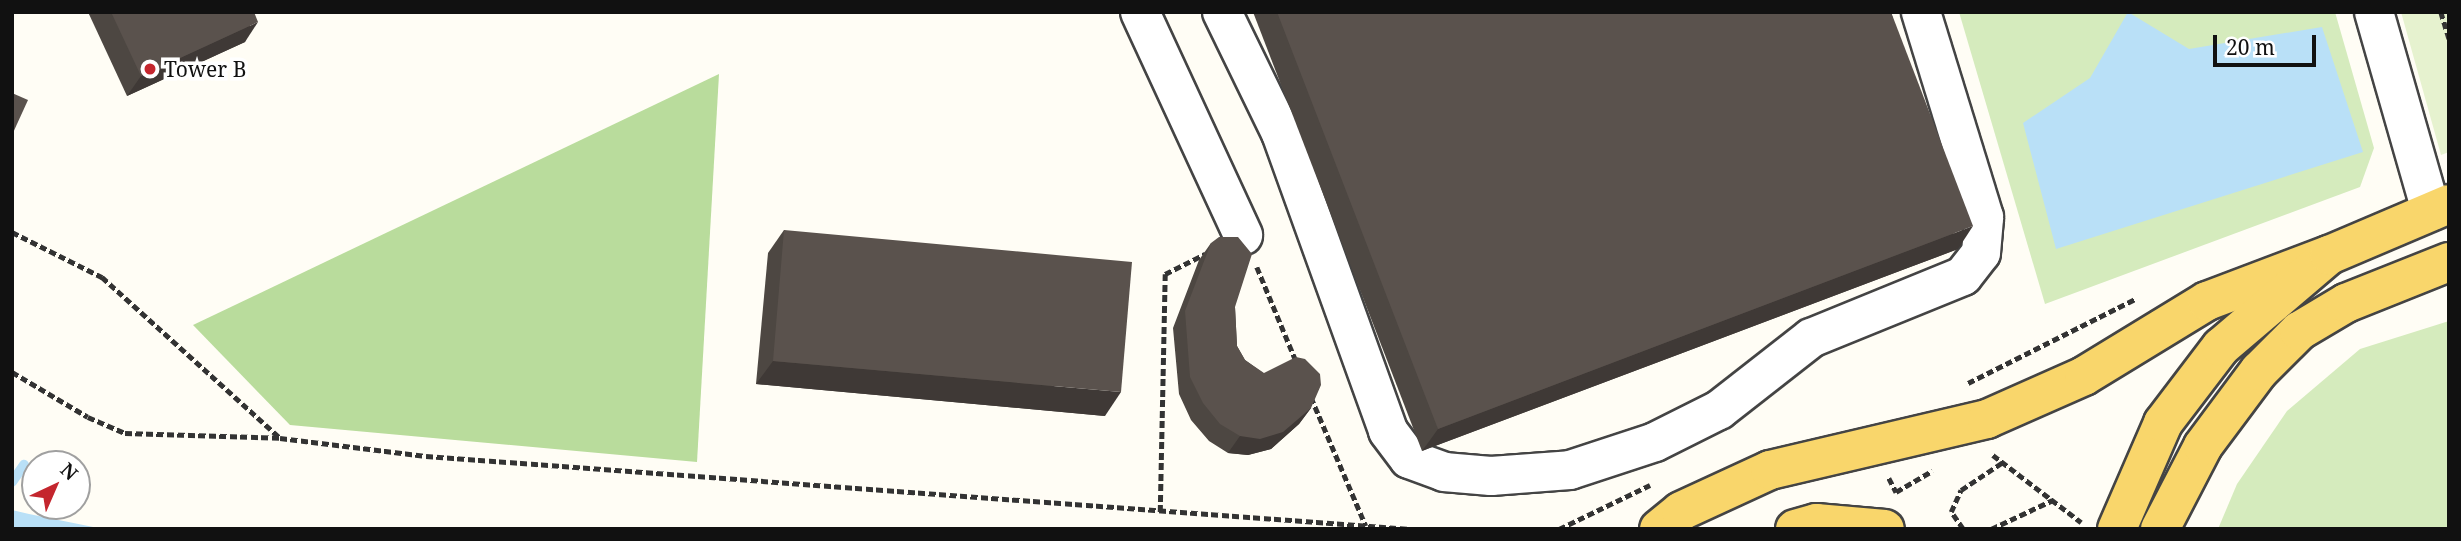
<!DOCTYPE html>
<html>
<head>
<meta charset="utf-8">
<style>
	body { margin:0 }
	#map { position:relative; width:2461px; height:541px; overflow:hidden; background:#fffdf5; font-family:"Noto Serif",serif }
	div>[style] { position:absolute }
	.green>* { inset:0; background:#d5ebbd }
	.forest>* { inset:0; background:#b9dc9c }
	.pitch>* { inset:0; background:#e6f2cf }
	.water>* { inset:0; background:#b9e0f7 }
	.stream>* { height:10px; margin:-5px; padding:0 5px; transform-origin:5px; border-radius:5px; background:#b9e0f7 }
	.path>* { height:4.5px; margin-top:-2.25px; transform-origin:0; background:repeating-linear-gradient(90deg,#333 0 7px,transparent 0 10.5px) }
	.roads { filter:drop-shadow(2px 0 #444) drop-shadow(-2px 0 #444) drop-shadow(0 2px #444) drop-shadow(0 -2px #444) }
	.minor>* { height:38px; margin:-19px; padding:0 19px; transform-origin:19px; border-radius:19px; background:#fff }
	.major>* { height:38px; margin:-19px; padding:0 19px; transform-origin:19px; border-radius:19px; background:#f9d66b }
	.wall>* { inset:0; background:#4d4742 }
	.shaded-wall>* { inset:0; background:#3f3936 }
	.building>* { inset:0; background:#5a524d }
	.dots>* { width:19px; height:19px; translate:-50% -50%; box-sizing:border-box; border:4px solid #fff; border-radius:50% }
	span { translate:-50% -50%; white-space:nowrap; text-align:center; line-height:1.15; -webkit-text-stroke:7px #fff; paint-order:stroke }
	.poi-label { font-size:21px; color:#111 }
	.left { translate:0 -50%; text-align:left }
	.frame { position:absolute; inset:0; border:14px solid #111; pointer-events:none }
	.north { position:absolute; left:21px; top:450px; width:70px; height:70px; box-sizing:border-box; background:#fff; border:2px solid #a0a0a0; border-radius:50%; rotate:44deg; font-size:19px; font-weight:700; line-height:28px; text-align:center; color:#111 }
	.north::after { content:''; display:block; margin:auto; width:24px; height:32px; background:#c4262e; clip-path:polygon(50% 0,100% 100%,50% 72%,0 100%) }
	.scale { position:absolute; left:2213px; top:35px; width:103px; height:32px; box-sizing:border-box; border:4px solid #111; border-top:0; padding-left:9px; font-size:21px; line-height:24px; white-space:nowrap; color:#111; -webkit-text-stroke:5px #fff; paint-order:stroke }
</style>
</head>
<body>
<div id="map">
	<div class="green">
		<i style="clip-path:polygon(1959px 12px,2335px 12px,2374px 148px,2360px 187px,2045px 304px)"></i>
		<i style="clip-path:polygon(2449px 321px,2449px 529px,2218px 529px,2237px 484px,2287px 411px,2360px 349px)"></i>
	</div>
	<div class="forest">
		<i style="clip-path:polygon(719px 74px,697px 462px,290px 425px,193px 325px)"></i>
	</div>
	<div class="pitch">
		<i style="clip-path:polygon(2401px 12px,2449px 12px,2449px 152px,2441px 155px)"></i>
	</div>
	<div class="water">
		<i style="clip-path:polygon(2128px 12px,2189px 49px,2322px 27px,2363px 152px,2056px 249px,2023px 123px,2090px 78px)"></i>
		<i style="clip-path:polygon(12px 510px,29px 514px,103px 529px,12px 529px)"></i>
	</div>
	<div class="stream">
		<i style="left:12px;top:482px;width:21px;rotate:-55deg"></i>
	</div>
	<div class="path">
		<i style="left:2441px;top:12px;width:28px;rotate:73deg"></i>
		<i style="left:12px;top:232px;width:101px;rotate:26.6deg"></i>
		<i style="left:102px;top:277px;width:239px;rotate:42.1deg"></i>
		<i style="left:1257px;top:267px;width:104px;rotate:67.4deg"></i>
		<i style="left:12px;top:372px;width:88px;rotate:30.6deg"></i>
		<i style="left:88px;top:417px;width:40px;rotate:23.4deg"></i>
		<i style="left:125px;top:433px;width:155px;rotate:1.8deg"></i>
		<i style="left:280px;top:438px;width:147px;rotate:7deg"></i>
		<i style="left:426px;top:456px;width:987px;rotate:4.24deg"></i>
		<i style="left:1968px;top:383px;width:187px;rotate:-26.7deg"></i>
		<i style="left:1311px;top:397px;width:140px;rotate:66.9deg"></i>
		<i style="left:1993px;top:455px;width:111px;rotate:37.3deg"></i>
		<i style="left:1889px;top:478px;width:16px;rotate:63deg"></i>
		<i style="left:1896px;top:492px;width:42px;rotate:-30.3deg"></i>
		<i style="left:1160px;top:512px;width:238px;rotate:-88.8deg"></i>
		<i style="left:1165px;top:274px;width:45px;rotate:-26.6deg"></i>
		<i style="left:1559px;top:529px;width:101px;rotate:-25.8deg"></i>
		<i style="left:1963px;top:529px;width:21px;rotate:-125deg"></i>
		<i style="left:1951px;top:512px;width:24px;rotate:-66deg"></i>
		<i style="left:1961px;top:490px;width:50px;rotate:-33.7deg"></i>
		<i style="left:1991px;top:529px;width:68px;rotate:-25.1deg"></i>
	</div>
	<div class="roads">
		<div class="minor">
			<i style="left:1140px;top:12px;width:246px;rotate:65.2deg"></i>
			<i style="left:1222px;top:12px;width:135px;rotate:64deg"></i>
			<i style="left:1281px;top:133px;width:317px;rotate:70.2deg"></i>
			<i style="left:1388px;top:431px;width:35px;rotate:53deg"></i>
			<i style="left:1409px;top:459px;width:37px;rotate:20deg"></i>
			<i style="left:1444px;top:472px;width:47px;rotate:4.9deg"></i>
			<i style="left:1491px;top:476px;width:79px;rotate:-4.3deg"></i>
			<i style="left:1570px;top:470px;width:89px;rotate:-18.2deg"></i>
			<i style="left:1655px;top:442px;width:72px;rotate:-26.6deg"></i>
			<i style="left:1719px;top:410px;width:117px;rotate:-38deg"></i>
			<i style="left:1811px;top:338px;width:164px;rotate:-22.2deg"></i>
			<i style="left:1963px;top:276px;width:29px;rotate:-52deg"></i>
			<i style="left:1981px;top:253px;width:36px;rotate:-85deg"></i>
			<i style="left:1984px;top:217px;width:214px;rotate:-107.1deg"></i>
			<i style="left:2374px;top:12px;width:207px;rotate:74deg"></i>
		</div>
		<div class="major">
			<i style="left:1659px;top:529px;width:28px;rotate:-39deg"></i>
			<i style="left:1681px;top:511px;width:98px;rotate:-24.7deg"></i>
			<i style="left:1770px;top:470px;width:223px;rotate:-13.2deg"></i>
			<i style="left:1987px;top:419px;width:106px;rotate:-23.9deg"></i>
			<i style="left:2084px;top:376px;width:144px;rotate:-31.4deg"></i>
			<i style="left:2207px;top:301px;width:130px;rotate:-20.7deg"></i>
			<i style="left:1795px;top:529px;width:22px;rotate:-16deg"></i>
			<i style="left:1816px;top:523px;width:69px;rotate:5deg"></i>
			<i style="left:2117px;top:529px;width:116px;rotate:-66.5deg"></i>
			<i style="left:2163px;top:423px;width:96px;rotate:-52.7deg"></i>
			<i style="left:2221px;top:347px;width:142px;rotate:-40.4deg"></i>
			<i style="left:2329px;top:255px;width:130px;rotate:-23deg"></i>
			<i style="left:2160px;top:529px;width:93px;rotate:-62.6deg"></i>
			<i style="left:2203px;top:446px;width:94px;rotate:-53.3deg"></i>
			<i style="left:2259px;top:371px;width:57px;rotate:-45deg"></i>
			<i style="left:2299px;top:331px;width:55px;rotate:-30.8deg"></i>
			<i style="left:2346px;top:303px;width:111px;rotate:-21.7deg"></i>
		</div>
	</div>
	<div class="wall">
		<i style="clip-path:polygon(88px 12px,254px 12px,245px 42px,127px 96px)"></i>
		<i style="clip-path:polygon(1253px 12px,1891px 12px,1958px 249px,1422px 451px)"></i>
		<i style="clip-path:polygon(784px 230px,1105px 416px,756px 384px,768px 253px)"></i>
		<i style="clip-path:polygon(1211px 243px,1235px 307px,1237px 346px,1245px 360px,1311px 408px,1299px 424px,1271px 449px,1248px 455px,1228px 453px,1209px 441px,1191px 420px,1179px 394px,1173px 328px,1199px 260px)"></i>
	</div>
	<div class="shaded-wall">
		<i style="clip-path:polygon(258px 22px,245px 42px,127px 96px,141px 76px)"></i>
		<i style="clip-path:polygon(1973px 226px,1958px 249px,1422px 451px,1438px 429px)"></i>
		<i style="clip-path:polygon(773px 361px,1121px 392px,1105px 416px,756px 384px)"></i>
		<i style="clip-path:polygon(1311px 408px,1299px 424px,1271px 449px,1248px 455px,1228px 453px,1240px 436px)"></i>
	</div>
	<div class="building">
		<i style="clip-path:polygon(111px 12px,254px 12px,258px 22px,141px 76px)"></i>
		<i style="clip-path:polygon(1277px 12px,1891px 12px,1973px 226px,1438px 429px)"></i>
		<i style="clip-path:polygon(12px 93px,28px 100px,12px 135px)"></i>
		<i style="clip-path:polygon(784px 230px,1132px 262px,1121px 392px,773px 361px)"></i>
		<i style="clip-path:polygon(1219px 237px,1238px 237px,1252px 254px,1235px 307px,1237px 346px,1245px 360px,1264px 373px,1296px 357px,1305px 359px,1320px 374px,1321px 385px,1311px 408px,1283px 432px,1260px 439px,1240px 436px,1220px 424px,1203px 403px,1190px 377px,1185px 311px,1211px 243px)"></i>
	</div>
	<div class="dots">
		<i style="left:150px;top:69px;background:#c4262e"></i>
	</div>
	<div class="poi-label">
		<span class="left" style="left:164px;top:69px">Tower B</span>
	</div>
	<div class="frame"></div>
	<div class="north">N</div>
	<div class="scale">20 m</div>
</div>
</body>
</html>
